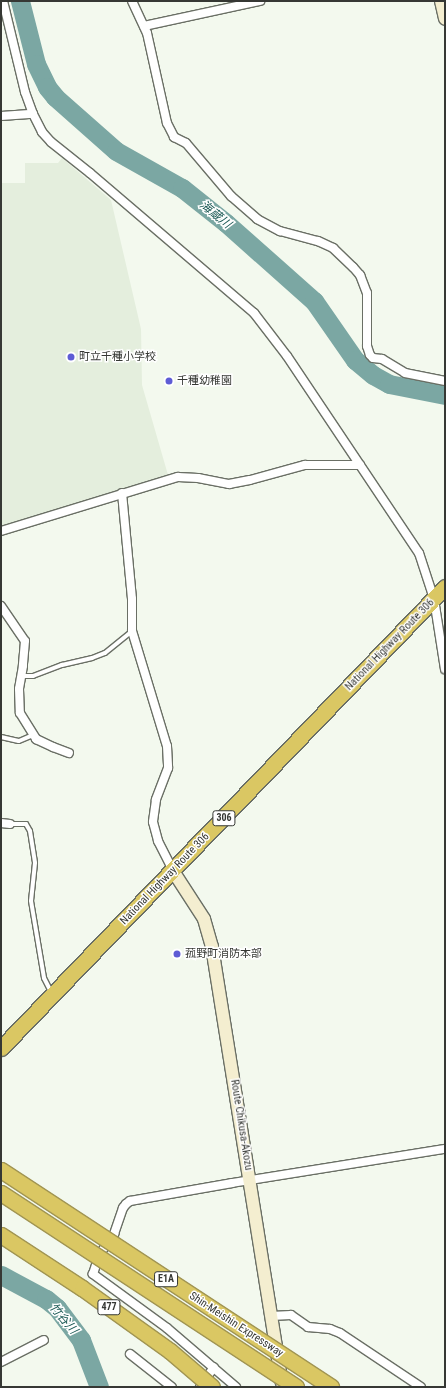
<!DOCTYPE html>
<html>
<head>
<meta charset="utf-8">
<style>
	body { margin:0 }
	#map { position:relative; width:446px; height:1388px; overflow:hidden; background:#f3f9ee; font-family:"Roboto Condensed","Noto Sans JP",sans-serif }
	div>[style] { position:absolute }
	.built>* { inset:0; background:#e4eedd }
	.river>* { height:19px; margin:-9.5px; padding:0 9.5px; transform-origin:9.5px; border-radius:9.5px; background:#7ba7a3 }
	.roads { filter:drop-shadow(1px 0 #6a6f65) drop-shadow(-1px 0 #6a6f65) drop-shadow(0 1px #6a6f65) drop-shadow(0 -1px #6a6f65) }
	.lane>* { height:4px; margin:-2px; padding:0 2px; transform-origin:2px; border-radius:2px; background:#fff }
	.street>* { height:8px; margin:-4px; padding:0 4px; transform-origin:4px; border-radius:4px; background:#fff }
	.secondary>* { height:12px; margin:-6px; padding:0 6px; transform-origin:6px; border-radius:6px; background:#f4eed0 }
	.highway>* { height:15px; margin:-7.5px; padding:0 7.5px; transform-origin:7.5px; border-radius:7.5px; background:#dac763 }
	.bridges { filter:drop-shadow(1px 0 #a19553) drop-shadow(-1px 0 #a19553) drop-shadow(0 1px #a19553) drop-shadow(0 -1px #a19553) }
	.highway-bridge>* { height:15px; margin:-7.5px; padding:0 7.5px; transform-origin:7.5px; border-radius:7.5px; background:#dac763 }
	.dots>* { width:11px; height:11px; translate:-50% -50%; box-sizing:border-box; border:2px solid #fff; border-radius:50% }
	span { translate:-50% -50%; white-space:nowrap; text-align:center; line-height:1.15; -webkit-text-stroke:3px #fff; paint-order:stroke }
	.shield-label span { padding:1px 3px; background:#fff; border:1px solid; border-radius:3px; -webkit-text-stroke-width:0 }
	.shield-label { font-size:10px; color:#363834; font-weight:700 }
	.poi-label { font-size:11px; color:#363834 }
	.left { translate:0 -50%; text-align:left }
	.street-label { font-size:11px; color:#363834 }
	.water-label { font-size:12px; color:#1a5854; font-style:italic }
	.frame { position:absolute; inset:0; border:2px solid #363834; pointer-events:none }
</style>
</head>
<body>
<div id="map">
	<div class="built">
		<i style="clip-path:polygon(62px 158px,111px 200px,141px 329px,142px 385px,168px 475px,1px 528px,1px 183px,25px 183px,25px 163px,58px 163px)"></i>
	</div>
	<div class="river">
		<i style="left:20px;top:1px;width:65px;rotate:75.7deg"></i>
		<i style="left:36px;top:64px;width:25px;rotate:64deg"></i>
		<i style="left:47px;top:87px;width:13px;rotate:51deg"></i>
		<i style="left:55px;top:97px;width:81px;rotate:41.5deg"></i>
		<i style="left:116px;top:151px;width:76px;rotate:29.3deg"></i>
		<i style="left:182px;top:188px;width:56px;rotate:38.5deg"></i>
		<i style="left:226px;top:223px;width:118px;rotate:41.6deg"></i>
		<i style="left:314px;top:301px;width:72px;rotate:55.2deg"></i>
		<i style="left:355px;top:360px;width:23px;rotate:40deg"></i>
		<i style="left:373px;top:375px;width:18px;rotate:29deg"></i>
		<i style="left:389px;top:384px;width:57px;rotate:11.1deg"></i>
		<i style="left:1px;top:1275px;width:51px;rotate:28.1deg"></i>
		<i style="left:46px;top:1299px;width:14px;rotate:39deg"></i>
		<i style="left:57px;top:1308px;width:40px;rotate:53deg"></i>
		<i style="left:81px;top:1340px;width:50px;rotate:69deg"></i>
	</div>
	<div class="roads">
		<div class="lane">
			<i style="left:21px;top:676px;width:12px"></i>
			<i style="left:33px;top:676px;width:31px;rotate:-21deg"></i>
			<i style="left:62px;top:665px;width:31px;rotate:-13deg"></i>
			<i style="left:92px;top:658px;width:14px;rotate:-21deg"></i>
			<i style="left:105px;top:653px;width:35px;rotate:-39deg"></i>
			<i style="left:1px;top:737px;width:18px;rotate:13deg"></i>
			<i style="left:19px;top:741px;width:15px;rotate:-23deg"></i>
			<i style="left:10px;top:824px;width:16px"></i>
			<i style="left:26px;top:824px;width:8px;rotate:60deg"></i>
			<i style="left:30px;top:831px;width:32px;rotate:81deg"></i>
			<i style="left:35px;top:863px;width:38px;rotate:96deg"></i>
			<i style="left:31px;top:901px;width:78px;rotate:80.4deg"></i>
			<i style="left:44px;top:978px;width:16px;rotate:63deg"></i>
		</div>
		<div class="street">
			<i style="left:3px;top:1px;width:94px;rotate:76.4deg"></i>
			<i style="left:25px;top:92px;width:23px;rotate:70deg"></i>
			<i style="left:33px;top:114px;width:20px;rotate:63deg"></i>
			<i style="left:42px;top:132px;width:13px;rotate:48deg"></i>
			<i style="left:51px;top:142px;width:50px;rotate:38.5deg"></i>
			<i style="left:90px;top:173px;width:216px;rotate:40.5deg"></i>
			<i style="left:254px;top:313px;width:54px;rotate:52.5deg"></i>
			<i style="left:287px;top:356px;width:237px;rotate:56.2deg"></i>
			<i style="left:419px;top:553px;width:48px;rotate:71.9deg"></i>
			<i style="left:434px;top:599px;width:71px;rotate:81.1deg"></i>
			<i style="left:132px;top:1px;width:35px;rotate:65deg"></i>
			<i style="left:147px;top:33px;width:92px;rotate:77.5deg"></i>
			<i style="left:167px;top:123px;width:16px;rotate:63deg"></i>
			<i style="left:174px;top:137px;width:13px;rotate:27deg"></i>
			<i style="left:186px;top:143px;width:70px;rotate:49.7deg"></i>
			<i style="left:231px;top:196px;width:35px;rotate:41deg"></i>
			<i style="left:257px;top:219px;width:26px;rotate:28deg"></i>
			<i style="left:280px;top:231px;width:39px;rotate:15deg"></i>
			<i style="left:318px;top:241px;width:17px;rotate:25deg"></i>
			<i style="left:333px;top:248px;width:28px;rotate:44deg"></i>
			<i style="left:353px;top:267px;width:11px;rotate:49deg"></i>
			<i style="left:360px;top:275px;width:19px;rotate:69deg"></i>
			<i style="left:367px;top:293px;width:53px;rotate:90deg"></i>
			<i style="left:367px;top:346px;width:9px;rotate:72deg"></i>
			<i style="left:370px;top:355px;width:4px;rotate:45deg"></i>
			<i style="left:373px;top:358px;width:9px;rotate:6deg"></i>
			<i style="left:382px;top:359px;width:27px;rotate:31deg"></i>
			<i style="left:405px;top:373px;width:41px;rotate:11.3deg"></i>
			<i style="left:144px;top:26px;width:119px;rotate:-12.2deg"></i>
			<i style="left:1px;top:116px;width:32px;rotate:-4deg"></i>
			<i style="left:122px;top:493px;width:106px;rotate:84.6deg"></i>
			<i style="left:132px;top:599px;width:32px;rotate:90deg"></i>
			<i style="left:132px;top:631px;width:120px;rotate:73.1deg"></i>
			<i style="left:167px;top:746px;width:22px;rotate:87deg"></i>
			<i style="left:168px;top:768px;width:34px;rotate:111deg"></i>
			<i style="left:156px;top:800px;width:22px;rotate:98deg"></i>
			<i style="left:153px;top:822px;width:20px;rotate:75deg"></i>
			<i style="left:158px;top:841px;width:34px;rotate:63deg"></i>
			<i style="left:1px;top:531px;width:185px;rotate:-17deg"></i>
			<i style="left:178px;top:477px;width:20px;rotate:3deg"></i>
			<i style="left:198px;top:478px;width:32px;rotate:11deg"></i>
			<i style="left:229px;top:484px;width:21px;rotate:-11deg"></i>
			<i style="left:250px;top:480px;width:57px;rotate:-15.3deg"></i>
			<i style="left:305px;top:465px;width:55px"></i>
			<i style="left:1px;top:606px;width:42px;rotate:55.6deg"></i>
			<i style="left:25px;top:641px;width:25px;rotate:95deg"></i>
			<i style="left:23px;top:666px;width:23px;rotate:100deg"></i>
			<i style="left:19px;top:689px;width:24px;rotate:88deg"></i>
			<i style="left:20px;top:713px;width:31px;rotate:58deg"></i>
			<i style="left:36px;top:739px;width:19px;rotate:25deg"></i>
			<i style="left:53px;top:747px;width:17px;rotate:21deg"></i>
			<i style="left:1px;top:823px;width:9px;rotate:6deg"></i>
			<i style="left:271px;top:1316px;width:20px;rotate:-3deg"></i>
			<i style="left:291px;top:1315px;width:21px;rotate:35deg"></i>
			<i style="left:308px;top:1327px;width:22px;rotate:5deg"></i>
			<i style="left:330px;top:1329px;width:11px;rotate:22deg"></i>
			<i style="left:340px;top:1333px;width:97px;rotate:33.7deg"></i>
			<i style="left:130px;top:1354px;width:53px;rotate:38.2deg"></i>
			<i style="left:1px;top:1362px;width:48px;rotate:-27.1deg"></i>
			<i style="left:200px;top:1387px;width:24px;rotate:-55deg"></i>
			<i style="left:236px;top:1387px;width:91px;rotate:-139.5deg"></i>
			<i style="left:167px;top:1328px;width:92px;rotate:-143.9deg"></i>
			<i style="left:93px;top:1274px;width:20px;rotate:-72deg"></i>
			<i style="left:99px;top:1255px;width:26px;rotate:-54deg"></i>
			<i style="left:114px;top:1234px;width:28px;rotate:-71deg"></i>
			<i style="left:123px;top:1208px;width:5px;rotate:-53deg"></i>
			<i style="left:126px;top:1204px;width:5px;rotate:-37deg"></i>
			<i style="left:130px;top:1201px;width:104px;rotate:-10deg"></i>
			<i style="left:232px;top:1183px;width:216px;rotate:-9.1deg"></i>
		</div>
		<div class="secondary">
			<i style="left:441px;top:1px;width:18px;rotate:77deg"></i>
			<i style="left:173px;top:871px;width:57px;rotate:57.1deg"></i>
			<i style="left:204px;top:919px;width:29px;rotate:74deg"></i>
			<i style="left:212px;top:947px;width:441px;rotate:80.9deg"></i>
		</div>
		<div class="highway">
			<i style="left:1px;top:1048px;width:640px;rotate:-46.08deg"></i>
		</div>
	</div>
	<div class="bridges">
		<div class="highway-bridge">
			<i style="left:1px;top:1170px;width:395px;rotate:33.3deg"></i>
			<i style="left:1px;top:1193px;width:353px;rotate:33.3deg"></i>
			<i style="left:1px;top:1235px;width:97px;rotate:33.2deg"></i>
			<i style="left:82px;top:1288px;width:108px;rotate:35.6deg"></i>
			<i style="left:170px;top:1351px;width:55px;rotate:40.6deg"></i>
		</div>
	</div>
	<div class="dots">
		<i style="left:71px;top:357px;background:#5e5cd5"></i>
		<i style="left:169px;top:381px;background:#5e5cd5"></i>
		<i style="left:177px;top:954px;background:#5e5cd5"></i>
	</div>
	<div class="shield-label">
		<span style="left:224px;top:818px">306</span>
		<span style="left:166px;top:1279px">E1A</span>
		<span style="left:109px;top:1307px">477</span>
	</div>
	<div class="poi-label">
		<span class="left" style="left:79px;top:357px">町立千種小学校</span>
		<span class="left" style="left:177px;top:381px">千種幼稚園</span>
		<span class="left" style="left:185px;top:954px">菰野町消防本部</span>
	</div>
	<div class="street-label">
		<span style="left:390px;top:645px;rotate:-46deg">National Highway Route 306</span>
		<span style="left:165px;top:879px;rotate:-46deg">National Highway Route 306</span>
		<span style="left:241px;top:1125px;rotate:81deg">Route Chikusa-Akozu</span>
		<span style="left:236px;top:1325px;rotate:33deg">Shin-Meishin Expressway</span>
	</div>
	<div class="water-label">
		<span style="left:215px;top:215px;rotate:39deg">海蔵川</span>
		<span style="left:63px;top:1319px;rotate:50deg">竹谷川</span>
	</div>
	<div class="frame"></div>
</div>
</body>
</html>
